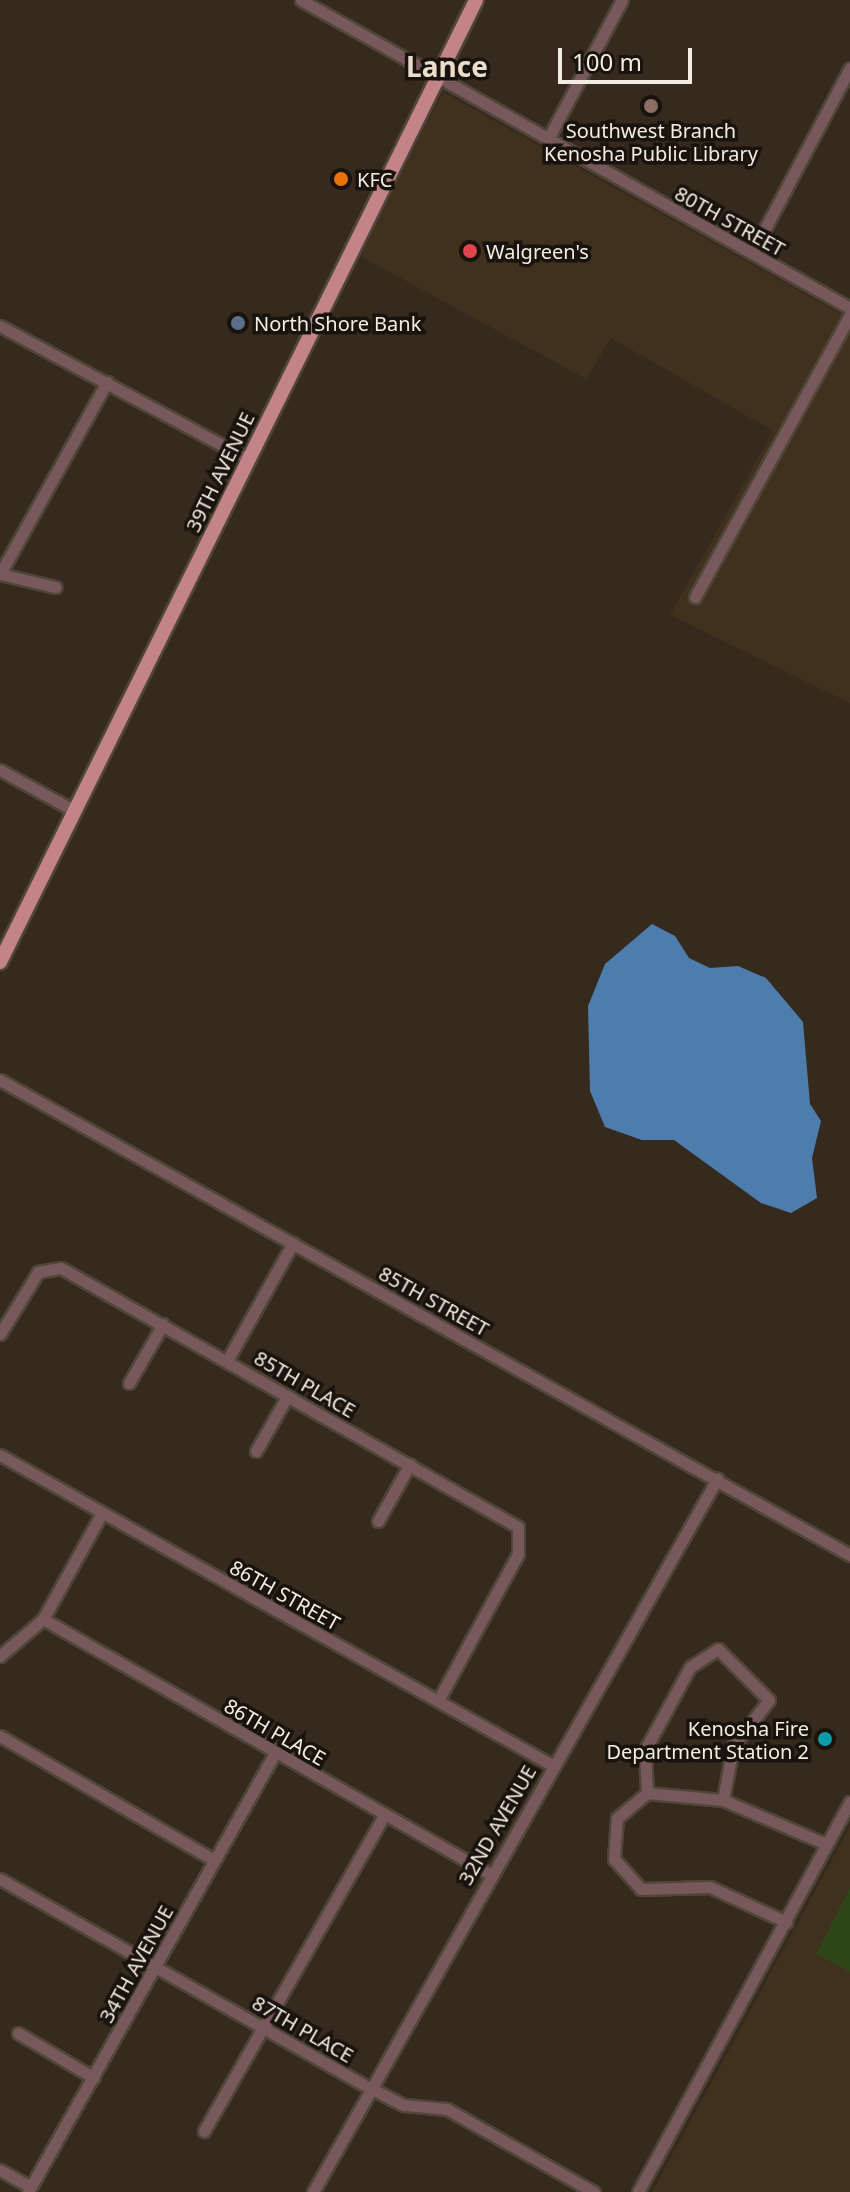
<!DOCTYPE html>
<html>
<head>
<meta charset="utf-8">
<style>
	body { margin:0 }
	#map { position:relative; width:850px; height:2192px; overflow:hidden; background:#352a1d; font-family:"Noto Sans",sans-serif }
	div>[style] { position:absolute }
	.built>* { inset:0; background:#40301e }
	.green>* { inset:0; background:#2e4517 }
	.water>* { inset:0; background:#4d7dad }
	.roads { filter:drop-shadow(2px 0 #504539) drop-shadow(-2px 0 #504539) drop-shadow(0 2px #504539) drop-shadow(0 -2px #504539) }
	.minor>* { height:11px; margin:-5.5px; padding:0 5.5px; transform-origin:5.5px; border-radius:5.5px; background:#78595b }
	.major>* { height:14px; margin:-7px; padding:0 7px; transform-origin:7px; border-radius:7px; background:#c28489 }
	.dots>* { width:22px; height:22px; translate:-50% -50%; box-sizing:border-box; border:4px solid #19130e; border-radius:50% }
	span { translate:-50% -50%; white-space:nowrap; text-align:center; line-height:1.15; -webkit-text-stroke:7px #19130e; paint-order:stroke }
	.poi-label { font-size:20px; color:#f3ece3 }
	.left { translate:0 -50%; text-align:left }
	.right { translate:-100% -50%; text-align:right }
	.street-label { font-size:20px; color:#f3ece3 }
	.district-label { font-size:28px; color:#ebdccb; font-weight:700 }
	.scale { position:absolute; left:558px; top:48px; width:134px; height:36px; box-sizing:border-box; border:4px solid #f3ece3; border-top:0; padding-left:10px; font-size:24px; line-height:28px; white-space:nowrap; color:#f3ece3; -webkit-text-stroke:6px #19130e; paint-order:stroke }
</style>
</head>
<body>
<div id="map">
	<div class="built">
		<i style="clip-path:polygon(443px 92px,850px 319px,850px 703px,670px 615px,773px 431px,611px 338px,586px 379px,358px 255px)"></i>
		<i style="clip-path:polygon(850px 1826px,850px 2192px,652px 2192px)"></i>
	</div>
	<div class="green">
		<i style="clip-path:polygon(850px 1888px,850px 1972px,816px 1954px)"></i>
	</div>
	<div class="water">
		<i style="clip-path:polygon(652px 924px,675px 936px,689px 958px,710px 968px,738px 966px,766px 978px,803px 1022px,810px 1104px,821px 1121px,812px 1158px,817px 1198px,791px 1213px,761px 1203px,674px 1140px,642px 1140px,605px 1127px,590px 1091px,588px 1006px,605px 964px)"></i>
	</div>
	<div class="roads">
		<div class="minor">
			<i style="left:301px;top:0;width:629px;rotate:29.29deg"></i>
			<i style="left:548px;top:139px;width:157px;rotate:-62deg"></i>
			<i style="left:752px;top:253px;width:209px;rotate:-62.1deg"></i>
			<i style="left:0;top:326px;width:281px;rotate:28.2deg"></i>
			<i style="left:0;top:574px;width:220px;rotate:-60.9deg"></i>
			<i style="left:0;top:574px;width:57px;rotate:13.3deg"></i>
			<i style="left:695px;top:597px;width:322px;rotate:-61.2deg"></i>
			<i style="left:0;top:770px;width:85px;rotate:28.7deg"></i>
			<i style="left:0;top:1080px;width:974px;rotate:29.2deg"></i>
			<i style="left:0;top:1334px;width:73px;rotate:-58.5deg"></i>
			<i style="left:38px;top:1272px;width:23px;rotate:-10deg"></i>
			<i style="left:61px;top:1268px;width:525px;rotate:29.54deg"></i>
			<i style="left:518px;top:1527px;width:27px;rotate:90deg"></i>
			<i style="left:518px;top:1554px;width:167px;rotate:118.6deg"></i>
			<i style="left:227px;top:1361px;width:135px;rotate:-60.8deg"></i>
			<i style="left:129px;top:1383px;width:68px;rotate:-60deg"></i>
			<i style="left:256px;top:1451px;width:64px;rotate:-60.3deg"></i>
			<i style="left:0;top:1455px;width:633px;rotate:29.32deg"></i>
			<i style="left:378px;top:1521px;width:65px;rotate:-60.7deg"></i>
			<i style="left:43px;top:1619px;width:515px;rotate:29.7deg"></i>
			<i style="left:0;top:1656px;width:57px;rotate:-40.7deg"></i>
			<i style="left:43px;top:1619px;width:121px;rotate:-60.9deg"></i>
			<i style="left:0;top:1736px;width:247px;rotate:30.1deg"></i>
			<i style="left:647px;top:1793px;width:76px;rotate:5.3deg"></i>
			<i style="left:723px;top:1800px;width:112px;rotate:23.1deg"></i>
			<i style="left:723px;top:1800px;width:55px;rotate:-79.5deg"></i>
			<i style="left:733px;top:1746px;width:58px;rotate:-52deg"></i>
			<i style="left:769px;top:1700px;width:72px;rotate:-135deg"></i>
			<i style="left:718px;top:1649px;width:33px;rotate:147deg"></i>
			<i style="left:690px;top:1667px;width:94px;rotate:118.5deg"></i>
			<i style="left:645px;top:1750px;width:43px;rotate:87.3deg"></i>
			<i style="left:647px;top:1793px;width:39px;rotate:140deg"></i>
			<i style="left:617px;top:1818px;width:41px;rotate:94.2deg"></i>
			<i style="left:614px;top:1859px;width:40px;rotate:48deg"></i>
			<i style="left:641px;top:1889px;width:69px;rotate:-1.7deg"></i>
			<i style="left:710px;top:1887px;width:84px;rotate:24.7deg"></i>
			<i style="left:0;top:1879px;width:425px;rotate:29.5deg"></i>
			<i style="left:370px;top:2088px;width:38px;rotate:27deg"></i>
			<i style="left:404px;top:2105px;width:43px;rotate:5.3deg"></i>
			<i style="left:447px;top:2109px;width:169px;rotate:29.5deg"></i>
			<i style="left:18px;top:2033px;width:88px;rotate:30.6deg"></i>
			<i style="left:204px;top:2131px;width:365px;rotate:-60.3deg"></i>
			<i style="left:0;top:2170px;width:35px;rotate:29deg"></i>
			<i style="left:28px;top:2192px;width:504px;rotate:-60.64deg"></i>
			<i style="left:313px;top:2192px;width:820px;rotate:-60.46deg"></i>
			<i style="left:638px;top:2192px;width:444px;rotate:-61.5deg"></i>
		</div>
		<div class="major">
			<i style="left:0;top:962px;width:1073px;rotate:-63.67deg"></i>
		</div>
	</div>
	<div class="dots">
		<i style="left:651px;top:106px;background:#8d6e63"></i>
		<i style="left:341px;top:179px;background:#e8710a"></i>
		<i style="left:470px;top:251px;background:#e0444e"></i>
		<i style="left:238px;top:323px;background:#5c6f8a"></i>
		<i style="left:825px;top:1739px;background:#0f9aa8"></i>
	</div>
	<div class="poi-label">
		<span style="left:651px;top:142px">Southwest Branch<br>Kenosha Public Library</span>
		<span class="left" style="left:357px;top:179px">KFC</span>
		<span class="left" style="left:486px;top:251px">Walgreen's</span>
		<span class="left" style="left:254px;top:323px">North Shore Bank</span>
		<span class="right" style="left:809px;top:1740px">Kenosha Fire<br>Department Station 2</span>
	</div>
	<div class="street-label">
		<span style="left:730px;top:221px;rotate:29deg">80TH STREET</span>
		<span style="left:220px;top:472px;rotate:-64deg">39TH AVENUE</span>
		<span style="left:434px;top:1301px;rotate:29deg">85TH STREET</span>
		<span style="left:305px;top:1384px;rotate:30deg">85TH PLACE</span>
		<span style="left:285px;top:1595px;rotate:29deg">86TH STREET</span>
		<span style="left:275px;top:1732px;rotate:30deg">86TH PLACE</span>
		<span style="left:497px;top:1825px;rotate:-60deg">32ND AVENUE</span>
		<span style="left:136px;top:1964px;rotate:-61deg">34TH AVENUE</span>
		<span style="left:303px;top:2029px;rotate:30deg">87TH PLACE</span>
	</div>
	<div class="district-label">
		<span style="left:447px;top:66px">Lance</span>
	</div>
	<div class="scale">100 m</div>
</div>
</body>
</html>
